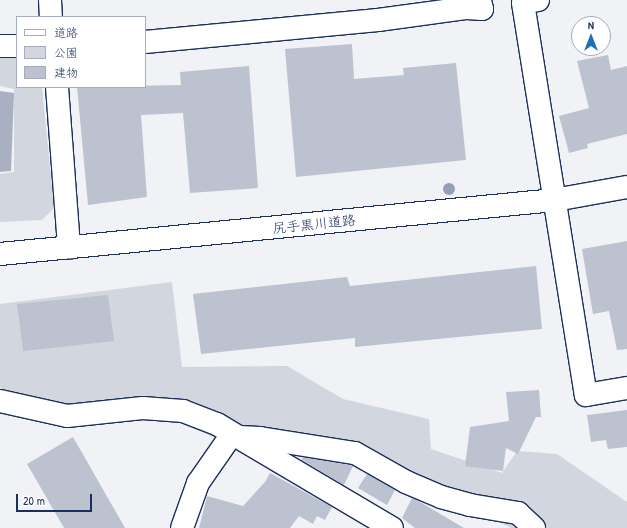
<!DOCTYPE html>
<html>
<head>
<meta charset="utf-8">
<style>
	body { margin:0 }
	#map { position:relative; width:627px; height:528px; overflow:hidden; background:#f1f2f5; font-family:"Patrick Hand","Klee One",sans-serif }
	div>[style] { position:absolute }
	.green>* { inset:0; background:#d2d6df }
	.water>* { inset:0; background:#a8b0c2 }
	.building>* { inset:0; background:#bcc2d0 }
	.roads { filter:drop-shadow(1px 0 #1b2f5e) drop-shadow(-1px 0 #1b2f5e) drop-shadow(0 1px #1b2f5e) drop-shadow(0 -1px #1b2f5e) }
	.minor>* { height:22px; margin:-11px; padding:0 11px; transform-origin:11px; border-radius:11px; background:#fff }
	.major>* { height:22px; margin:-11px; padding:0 11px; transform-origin:11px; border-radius:11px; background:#fff }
	.trees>* { width:12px; height:12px; margin:-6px; border-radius:50%; background:#959eb4 }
	span { translate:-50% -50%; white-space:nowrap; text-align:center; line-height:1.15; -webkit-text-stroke:3px #fff; paint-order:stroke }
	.street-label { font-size:14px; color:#1b2f5e }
	.legend { position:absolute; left:16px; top:16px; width:130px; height:72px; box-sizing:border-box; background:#fff; border:1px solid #a4acbf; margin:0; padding:5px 7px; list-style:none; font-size:12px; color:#1b2f5e }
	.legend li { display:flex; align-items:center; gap:8px; height:20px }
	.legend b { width:20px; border:1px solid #a4acbf }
	.north { position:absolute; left:571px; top:16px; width:40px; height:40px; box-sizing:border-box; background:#fff; border:1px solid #a4acbf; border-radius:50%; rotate:0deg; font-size:11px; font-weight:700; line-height:16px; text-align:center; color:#1b2f5e }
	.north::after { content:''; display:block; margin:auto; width:14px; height:18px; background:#1f6fb2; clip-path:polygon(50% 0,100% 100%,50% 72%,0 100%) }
	.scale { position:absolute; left:16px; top:494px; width:76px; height:18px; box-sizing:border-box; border:2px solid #1b2f5e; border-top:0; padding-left:5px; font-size:12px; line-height:14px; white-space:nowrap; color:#1b2f5e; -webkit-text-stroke:3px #fff; paint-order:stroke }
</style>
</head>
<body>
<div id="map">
	<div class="green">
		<i style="clip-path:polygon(0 58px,17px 58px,17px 87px,42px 87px,54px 208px,42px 220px,0 222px,0 174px,14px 172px,14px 89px,0 86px)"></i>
		<i style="clip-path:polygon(172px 282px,182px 367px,287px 366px,343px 399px,429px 419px,431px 449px,502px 473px,517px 451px,557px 454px,627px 502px,627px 528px,511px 528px,501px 523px,405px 487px,337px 455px,242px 449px,161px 415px,11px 409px,0 386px,0 304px)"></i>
	</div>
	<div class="water">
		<i style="clip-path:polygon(0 91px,14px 93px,11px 171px,0 172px)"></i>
	</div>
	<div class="building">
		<i style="clip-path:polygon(352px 44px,354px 79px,404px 75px,403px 68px,456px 63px,466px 160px,296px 177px,285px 49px)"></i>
		<i style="clip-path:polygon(608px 55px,611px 70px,627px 66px,627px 134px,587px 144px,588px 148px,569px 153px,559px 116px,589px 108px,577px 61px)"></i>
		<i style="clip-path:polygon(249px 66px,258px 188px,190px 193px,183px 113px,141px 115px,147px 197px,88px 205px,77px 87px,181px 85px,180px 72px)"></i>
		<i style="clip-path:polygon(627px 241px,627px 349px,617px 350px,609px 311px,593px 314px,582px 249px)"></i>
		<i style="clip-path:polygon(536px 266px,542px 329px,355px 347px,355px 338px,201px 354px,193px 294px,347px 277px,350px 286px)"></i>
		<i style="clip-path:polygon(108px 295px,114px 341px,23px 351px,17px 304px)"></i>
		<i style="clip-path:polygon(539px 390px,541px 417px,536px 417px,518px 454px,506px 448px,503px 471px,465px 466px,470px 427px,509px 421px,506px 392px)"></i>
		<i style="clip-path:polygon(627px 410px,627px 447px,608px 449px,606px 440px,591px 442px,587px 415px)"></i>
		<i style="clip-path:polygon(73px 437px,125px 528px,64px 528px,27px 464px)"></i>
		<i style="clip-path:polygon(302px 457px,351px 465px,353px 466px,344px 485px,302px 460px)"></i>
		<i style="clip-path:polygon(270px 473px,332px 507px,325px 520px,317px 516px,313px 524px,299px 516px,290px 528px,199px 528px,207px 496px,243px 506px,265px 482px)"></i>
		<i style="clip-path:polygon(367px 474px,395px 490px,387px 505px,358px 488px)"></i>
		<i style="clip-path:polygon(412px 498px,415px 499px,464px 528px,415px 528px,402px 518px)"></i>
	</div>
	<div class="roads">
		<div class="minor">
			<i style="left:50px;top:0;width:17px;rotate:87deg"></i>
			<i style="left:538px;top:0;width:15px;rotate:169deg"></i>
			<i style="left:523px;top:3px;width:397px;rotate:80.9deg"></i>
			<i style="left:586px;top:395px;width:42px;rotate:-9.7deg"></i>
			<i style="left:145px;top:42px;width:234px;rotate:-5.4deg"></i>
			<i style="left:378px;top:20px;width:90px;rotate:-7.7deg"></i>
			<i style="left:467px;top:8px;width:15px;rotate:4deg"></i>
			<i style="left:482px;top:9px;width:9px;rotate:-103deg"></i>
			<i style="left:0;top:46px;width:17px"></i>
			<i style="left:57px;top:87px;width:161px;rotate:85.7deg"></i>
			<i style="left:0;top:401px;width:69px;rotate:12.6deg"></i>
			<i style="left:67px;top:416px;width:76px;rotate:-6deg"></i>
			<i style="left:143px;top:408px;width:40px;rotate:4.3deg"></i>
			<i style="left:183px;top:411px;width:36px;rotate:21deg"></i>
			<i style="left:217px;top:424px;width:26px;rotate:31deg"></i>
			<i style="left:239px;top:437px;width:21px;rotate:3deg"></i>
			<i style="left:260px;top:438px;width:96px;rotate:9deg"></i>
			<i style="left:355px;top:453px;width:59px;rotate:29.6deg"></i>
			<i style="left:406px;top:482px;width:38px;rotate:23deg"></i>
			<i style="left:441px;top:497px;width:30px;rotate:15deg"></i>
			<i style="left:470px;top:505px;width:49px;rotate:9.5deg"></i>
			<i style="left:518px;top:513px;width:22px;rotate:43deg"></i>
			<i style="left:243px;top:440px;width:173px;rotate:30.6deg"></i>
			<i style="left:182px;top:528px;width:48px;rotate:-70.4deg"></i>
			<i style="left:198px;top:483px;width:60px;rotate:-55.2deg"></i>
		</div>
		<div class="major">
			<i style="left:0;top:254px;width:558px;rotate:-5.56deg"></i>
			<i style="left:555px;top:200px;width:73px;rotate:-10.2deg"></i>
		</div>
	</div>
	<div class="trees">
		<i style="left:449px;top:189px"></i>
	</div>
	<div class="street-label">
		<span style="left:314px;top:224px;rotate:-6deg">尻手黒川道路</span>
	</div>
	<ul class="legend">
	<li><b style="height:5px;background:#fff"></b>道路</li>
	<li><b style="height:11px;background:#d2d6df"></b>公園</li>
	<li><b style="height:11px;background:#bcc2d0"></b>建物</li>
	</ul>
	<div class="north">N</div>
	<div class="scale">20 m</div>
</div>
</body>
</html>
